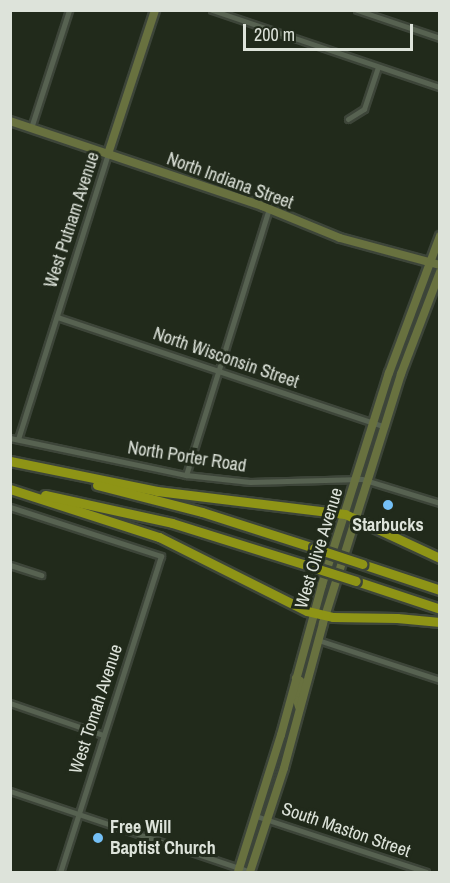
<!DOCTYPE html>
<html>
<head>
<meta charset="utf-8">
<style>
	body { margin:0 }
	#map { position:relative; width:450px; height:883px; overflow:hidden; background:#212a1b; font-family:"Archivo Narrow",sans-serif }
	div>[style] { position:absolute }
	.roads { filter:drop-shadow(2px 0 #3d4539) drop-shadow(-2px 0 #3d4539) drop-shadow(0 2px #3d4539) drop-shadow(0 -2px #3d4539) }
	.street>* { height:5px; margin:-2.5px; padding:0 2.5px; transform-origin:2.5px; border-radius:2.5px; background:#576251 }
	.secondary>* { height:8px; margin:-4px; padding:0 4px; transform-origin:4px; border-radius:4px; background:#68713f }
	.highway>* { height:9px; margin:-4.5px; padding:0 4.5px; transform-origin:4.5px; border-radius:4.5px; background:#8e9416 }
	.bridges { filter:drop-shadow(2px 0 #3d4539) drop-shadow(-2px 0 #3d4539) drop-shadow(0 2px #3d4539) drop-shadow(0 -2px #3d4539) }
	.highway-bridge>* { height:9px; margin:-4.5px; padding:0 4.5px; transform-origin:4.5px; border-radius:4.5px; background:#8e9416 }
	.dots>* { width:16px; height:16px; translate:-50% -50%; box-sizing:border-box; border:3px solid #212a1b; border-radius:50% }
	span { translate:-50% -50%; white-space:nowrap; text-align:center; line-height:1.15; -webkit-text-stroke:6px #212a1b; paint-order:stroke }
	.street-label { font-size:18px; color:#dde3da }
	.poi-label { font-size:18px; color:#dde3da; font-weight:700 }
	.left { translate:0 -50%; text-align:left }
	.frame { position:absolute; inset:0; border:12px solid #dde3da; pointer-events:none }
	.scale { position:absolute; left:243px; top:24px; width:170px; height:27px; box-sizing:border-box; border:3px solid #dde3da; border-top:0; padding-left:8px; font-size:18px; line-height:21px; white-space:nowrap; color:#dde3da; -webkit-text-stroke:4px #212a1b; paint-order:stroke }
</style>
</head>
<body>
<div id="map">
	<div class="roads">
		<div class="street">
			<i style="left:212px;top:10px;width:241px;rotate:18.7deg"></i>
			<i style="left:357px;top:10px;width:88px;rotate:18.6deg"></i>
			<i style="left:348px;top:119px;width:19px;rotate:-32deg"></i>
			<i style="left:364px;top:109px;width:44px;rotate:-71.6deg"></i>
			<i style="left:31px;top:128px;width:124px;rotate:-72.1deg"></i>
			<i style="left:57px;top:317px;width:346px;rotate:18.5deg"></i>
			<i style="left:10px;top:438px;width:180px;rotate:11.9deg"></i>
			<i style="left:186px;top:475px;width:64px;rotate:6.2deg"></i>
			<i style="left:250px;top:482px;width:112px;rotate:-1.5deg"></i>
			<i style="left:362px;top:479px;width:82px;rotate:17.1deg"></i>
			<i style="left:18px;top:439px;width:299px;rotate:-72.5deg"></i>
			<i style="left:186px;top:475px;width:279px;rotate:-72.7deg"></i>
			<i style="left:10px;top:507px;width:159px;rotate:18deg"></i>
			<i style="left:161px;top:556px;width:332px;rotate:107.7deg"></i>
			<i style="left:10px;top:565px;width:33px;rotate:18deg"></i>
			<i style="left:318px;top:640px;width:128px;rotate:18.2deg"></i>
			<i style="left:10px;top:703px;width:98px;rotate:19deg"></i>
			<i style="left:10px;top:791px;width:253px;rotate:18.6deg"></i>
			<i style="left:256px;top:816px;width:179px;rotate:18.2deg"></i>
		</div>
		<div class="secondary">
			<i style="left:10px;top:121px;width:266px;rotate:18.6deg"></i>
			<i style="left:262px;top:206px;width:84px;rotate:22.3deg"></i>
			<i style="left:340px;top:238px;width:104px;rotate:15.1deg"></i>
			<i style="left:108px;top:154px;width:151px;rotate:-71.9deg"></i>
			<i style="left:296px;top:678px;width:5px;rotate:37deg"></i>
			<i style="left:300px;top:681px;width:19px;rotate:99deg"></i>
			<i style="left:297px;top:700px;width:7px;rotate:74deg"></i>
			<i style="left:238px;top:872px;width:144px;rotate:-72.6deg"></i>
			<i style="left:281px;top:735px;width:156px;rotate:-74.7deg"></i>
			<i style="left:322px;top:585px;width:222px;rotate:-72.5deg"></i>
			<i style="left:389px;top:373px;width:146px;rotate:-69.6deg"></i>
			<i style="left:250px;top:872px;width:109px;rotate:-71.9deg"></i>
			<i style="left:284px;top:768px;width:150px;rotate:-74.9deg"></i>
			<i style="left:323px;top:623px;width:261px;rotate:-72.6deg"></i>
			<i style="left:401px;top:374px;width:109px;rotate:-69.1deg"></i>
		</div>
		<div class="highway">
			<i style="left:10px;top:461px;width:150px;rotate:11.5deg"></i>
			<i style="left:157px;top:491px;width:189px;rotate:7deg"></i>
			<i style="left:345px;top:514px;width:105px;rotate:24.9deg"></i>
			<i style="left:97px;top:485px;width:108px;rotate:14.4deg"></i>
			<i style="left:202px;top:512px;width:118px;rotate:17.8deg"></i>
			<i style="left:10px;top:489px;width:157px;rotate:17.9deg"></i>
			<i style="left:159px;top:537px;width:165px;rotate:26.6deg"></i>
			<i style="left:307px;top:611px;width:27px;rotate:13deg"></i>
			<i style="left:333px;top:617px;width:64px;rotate:0.9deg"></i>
			<i style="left:397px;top:618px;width:43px;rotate:5.3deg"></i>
			<i style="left:45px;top:495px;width:130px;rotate:12.4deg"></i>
			<i style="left:172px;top:523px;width:144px;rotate:17.4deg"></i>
			<i style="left:362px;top:564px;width:82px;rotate:18.4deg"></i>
			<i style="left:356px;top:581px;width:89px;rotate:18.4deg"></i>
		</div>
	</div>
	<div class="bridges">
		<div class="highway-bridge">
			<i style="left:314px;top:548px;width:51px;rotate:18.4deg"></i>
			<i style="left:309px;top:566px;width:49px;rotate:17.7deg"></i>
		</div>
	</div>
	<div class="dots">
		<i style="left:388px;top:505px;background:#74c0f6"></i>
		<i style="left:98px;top:838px;background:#74c0f6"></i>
	</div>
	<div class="street-label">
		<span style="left:230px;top:181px;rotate:20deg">North Indiana Street</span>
		<span style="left:72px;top:220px;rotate:-72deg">West Putnam Avenue</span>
		<span style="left:226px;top:358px;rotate:19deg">North Wisconsin Street</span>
		<span style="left:187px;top:457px;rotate:9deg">North Porter Road</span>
		<span style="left:319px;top:548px;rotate:-73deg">West Olive Avenue</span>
		<span style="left:96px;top:709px;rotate:-72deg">West Tomah Avenue</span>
		<span style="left:346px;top:830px;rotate:19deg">South Maston Street</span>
	</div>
	<div class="poi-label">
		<span style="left:388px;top:525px">Starbucks</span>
		<span class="left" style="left:110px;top:838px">Free Will<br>Baptist Church</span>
	</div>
	<div class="frame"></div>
	<div class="scale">200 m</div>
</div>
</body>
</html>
